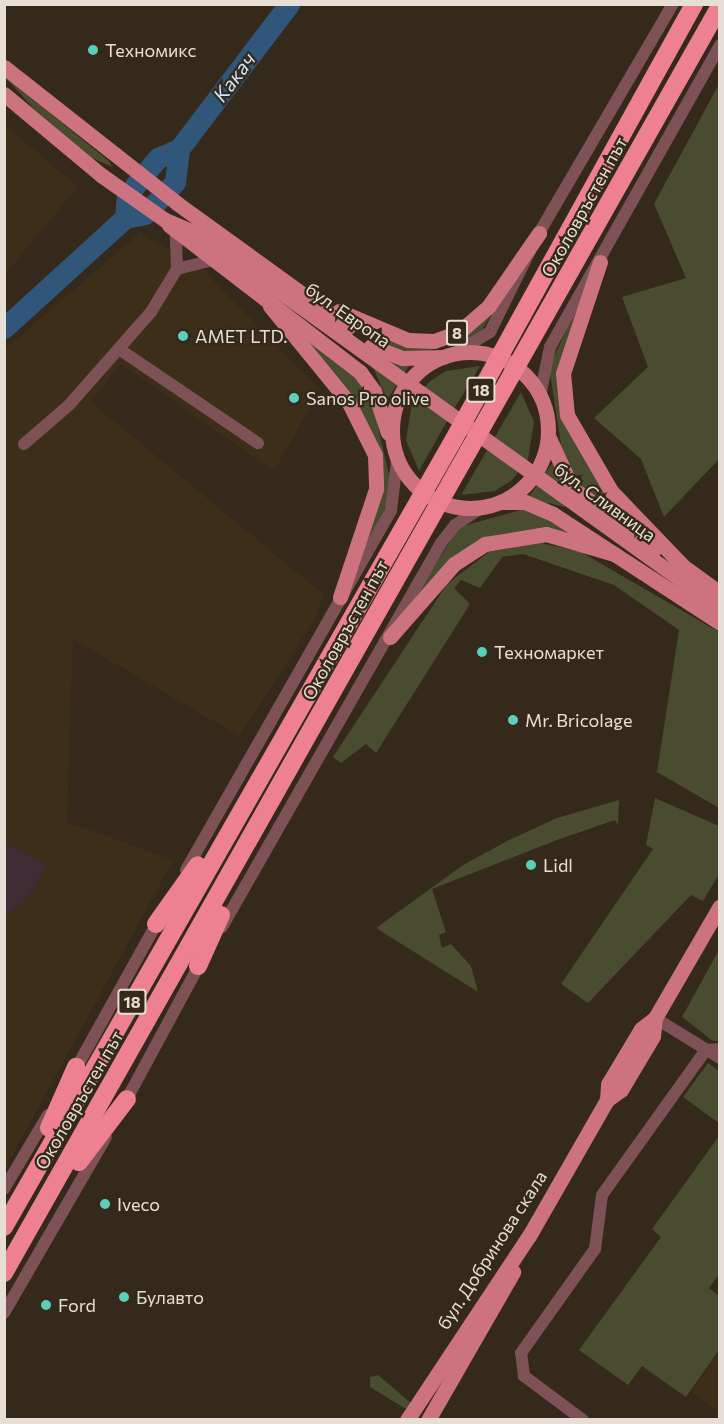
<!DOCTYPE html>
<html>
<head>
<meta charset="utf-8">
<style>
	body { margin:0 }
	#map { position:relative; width:724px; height:1424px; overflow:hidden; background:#34291a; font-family:Commissioner,sans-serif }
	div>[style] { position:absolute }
	.built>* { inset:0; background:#3d2e19 }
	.industrial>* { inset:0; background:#3f2c35 }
	.green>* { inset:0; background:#4a4c2f }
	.river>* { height:21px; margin:-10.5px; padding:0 10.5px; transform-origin:10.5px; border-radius:10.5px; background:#30567a }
	.minor>* { height:12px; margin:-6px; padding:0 6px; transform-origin:6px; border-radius:6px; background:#7d5156 }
	.major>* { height:15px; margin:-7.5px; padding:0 7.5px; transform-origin:7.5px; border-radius:7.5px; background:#cd7380 }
	.major>.ring { margin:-7.5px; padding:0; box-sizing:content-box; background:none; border:15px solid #cd7380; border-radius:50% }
	.highway>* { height:18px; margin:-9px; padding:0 9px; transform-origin:9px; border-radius:9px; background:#ed8091 }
	.dots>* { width:16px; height:16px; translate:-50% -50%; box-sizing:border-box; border:3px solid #34291a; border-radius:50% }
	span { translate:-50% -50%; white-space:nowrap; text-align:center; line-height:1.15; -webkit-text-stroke:4.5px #34291a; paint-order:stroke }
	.shield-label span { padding:2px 4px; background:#34291a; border:2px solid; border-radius:4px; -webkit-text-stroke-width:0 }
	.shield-label { font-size:16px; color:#e7dfd6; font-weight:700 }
	.poi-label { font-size:18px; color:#e7dfd6 }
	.left { translate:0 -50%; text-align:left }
	.street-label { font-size:18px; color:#e7dfd6 }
	.water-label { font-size:20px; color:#cbe3fb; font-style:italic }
	.frame { position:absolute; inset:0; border:6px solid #e7dfd6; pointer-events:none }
</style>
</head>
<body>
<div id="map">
	<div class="built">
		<i style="clip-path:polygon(5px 125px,78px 187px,5px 274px)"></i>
		<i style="clip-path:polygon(140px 233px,203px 270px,320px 390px,274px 471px,121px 364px,91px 402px,324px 595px,315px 619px,239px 736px,73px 639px,67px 822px,173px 860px,5px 1169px,5px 917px,27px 899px,46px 864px,5px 843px,5px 349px)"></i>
		<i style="clip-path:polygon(719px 1353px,719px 1412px,691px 1392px)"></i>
	</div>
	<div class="industrial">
		<i style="clip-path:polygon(5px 843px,47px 864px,27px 899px,5px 917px)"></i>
	</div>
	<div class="green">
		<i style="clip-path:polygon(4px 76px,109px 161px,112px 167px,92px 158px,33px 108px)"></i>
		<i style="clip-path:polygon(719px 84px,719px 459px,664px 517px,641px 459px,594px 418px,648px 367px,622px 297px,686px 278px,654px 204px)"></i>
		<i style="clip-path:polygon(499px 301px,478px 337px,412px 355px,372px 340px,360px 328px,427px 346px)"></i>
		<i style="clip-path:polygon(577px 308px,557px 382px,634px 523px,582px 492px,563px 457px,549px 367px)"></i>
		<i style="clip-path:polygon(305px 337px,366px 386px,375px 413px,391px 484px,389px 501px,359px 557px,379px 449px,362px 412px)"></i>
		<i style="clip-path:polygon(382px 355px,409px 366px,387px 400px,373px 367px)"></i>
		<i style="clip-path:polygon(480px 366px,451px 414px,419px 471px,406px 440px,412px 403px,429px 382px,446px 371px)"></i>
		<i style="clip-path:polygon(521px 392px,534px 422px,528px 459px,512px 480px,495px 491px,461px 495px)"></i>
		<i style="clip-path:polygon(553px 462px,574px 494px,564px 507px,528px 498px)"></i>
		<i style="clip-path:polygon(524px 509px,541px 511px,570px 534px,536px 529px,491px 537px,419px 600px,418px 593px,459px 527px)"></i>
		<i style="clip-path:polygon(541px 543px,581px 552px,719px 632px,719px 808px,657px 772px,679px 630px,614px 585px,523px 554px,502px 557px,480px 588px,461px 580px,454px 588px,470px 604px,376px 753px,366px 744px,341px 763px,333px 757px,447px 584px,489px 552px)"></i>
		<i style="clip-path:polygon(655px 798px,719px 826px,719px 874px,703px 901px,691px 895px,588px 1003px,561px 984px,653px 849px,646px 845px)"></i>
		<i style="clip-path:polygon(619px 800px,618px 825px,615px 820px,557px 840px,432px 889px,446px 932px,439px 935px,442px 948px,451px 944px,471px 966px,478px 992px,376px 928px,463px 865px,509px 840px,557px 818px)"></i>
		<i style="clip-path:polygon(719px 950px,719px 1041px,713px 1041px,682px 1017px)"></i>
		<i style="clip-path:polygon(708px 1063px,719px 1071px,719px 1123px,683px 1097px)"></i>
		<i style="clip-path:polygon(719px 1136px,719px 1274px,709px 1288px,719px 1296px,719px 1350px,686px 1397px,642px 1366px,628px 1385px,579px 1350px,661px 1237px,652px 1229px)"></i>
		<i style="clip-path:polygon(378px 1375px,411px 1403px,406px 1409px,370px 1387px,370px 1377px)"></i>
	</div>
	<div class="river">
		<i style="left:125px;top:218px;width:21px;rotate:-85deg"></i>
		<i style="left:127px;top:197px;width:16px;rotate:-55deg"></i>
		<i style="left:136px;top:184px;width:34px;rotate:-50deg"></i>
		<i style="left:158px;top:158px;width:23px;rotate:-23deg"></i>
		<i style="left:179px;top:149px;width:182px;rotate:-52.8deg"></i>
		<i style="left:4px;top:328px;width:164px;rotate:-42.3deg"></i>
		<i style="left:125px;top:218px;width:20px;rotate:-11deg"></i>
		<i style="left:145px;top:214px;width:44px;rotate:-46.8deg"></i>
		<i style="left:175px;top:182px;width:33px;rotate:-83deg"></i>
	</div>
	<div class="minor">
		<i style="left:177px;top:269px;width:36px;rotate:-14deg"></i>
		<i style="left:119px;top:349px;width:168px;rotate:34.1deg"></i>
		<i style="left:453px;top:354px;width:43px;rotate:-30.7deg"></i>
		<i style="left:490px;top:332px;width:110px;rotate:-63.7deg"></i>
		<i style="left:539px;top:233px;width:265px;rotate:-59.7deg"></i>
		<i style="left:540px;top:396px;width:50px;rotate:-78.5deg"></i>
		<i style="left:550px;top:347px;width:347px;rotate:-60.6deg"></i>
		<i style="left:24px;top:444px;width:60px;rotate:-40.9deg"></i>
		<i style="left:69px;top:405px;width:124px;rotate:-48.6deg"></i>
		<i style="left:151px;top:312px;width:50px;rotate:-58.8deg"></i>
		<i style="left:177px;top:269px;width:34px;rotate:-92deg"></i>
		<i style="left:186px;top:870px;width:413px;rotate:-60.3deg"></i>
		<i style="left:391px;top:511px;width:50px;rotate:-83.2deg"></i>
		<i style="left:222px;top:927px;width:442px;rotate:-60.3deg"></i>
		<i style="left:441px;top:543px;width:23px;rotate:-52deg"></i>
		<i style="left:455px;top:525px;width:31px;rotate:-33deg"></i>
		<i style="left:655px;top:1018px;width:76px;rotate:31.6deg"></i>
		<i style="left:74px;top:1072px;width:175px;rotate:-60.9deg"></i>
		<i style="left:123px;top:1106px;width:166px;rotate:-61.6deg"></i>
		<i style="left:4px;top:1189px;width:86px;rotate:-59.3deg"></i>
		<i style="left:4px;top:1313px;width:203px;rotate:-59.9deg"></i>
		<i style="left:583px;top:1420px;width:74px;rotate:-143.3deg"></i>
		<i style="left:524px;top:1376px;width:23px;rotate:-97deg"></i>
		<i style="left:521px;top:1353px;width:128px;rotate:-54.6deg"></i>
		<i style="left:595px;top:1249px;width:54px;rotate:-82.6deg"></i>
		<i style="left:602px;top:1195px;width:178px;rotate:-54.4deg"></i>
		<i style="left:706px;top:1050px;width:14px;rotate:-4deg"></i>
	</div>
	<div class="major">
		<i style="left:4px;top:67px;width:221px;rotate:38.2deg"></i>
		<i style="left:178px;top:204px;width:210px;rotate:35.9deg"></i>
		<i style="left:4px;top:94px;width:126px;rotate:39.9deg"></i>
		<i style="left:101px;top:175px;width:78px;rotate:35.1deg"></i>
		<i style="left:165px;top:220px;width:39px;rotate:23deg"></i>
		<i style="left:201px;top:235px;width:639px;rotate:35.7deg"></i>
		<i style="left:169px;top:225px;width:241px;rotate:37.6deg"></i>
		<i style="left:360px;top:372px;width:24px;rotate:54deg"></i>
		<i style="left:374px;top:391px;width:44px;rotate:71.6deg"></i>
		<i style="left:600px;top:262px;width:117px;rotate:108.4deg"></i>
		<i style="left:563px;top:373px;width:42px;rotate:84.6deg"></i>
		<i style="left:567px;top:415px;width:88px;rotate:59.9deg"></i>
		<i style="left:611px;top:491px;width:104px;rotate:46.2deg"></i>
		<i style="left:270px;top:306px;width:125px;rotate:50.8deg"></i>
		<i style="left:349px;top:403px;width:58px;rotate:63.4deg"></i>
		<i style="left:375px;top:455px;width:34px;rotate:88deg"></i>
		<i style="left:376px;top:489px;width:114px;rotate:108.4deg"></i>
		<i style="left:339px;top:311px;width:75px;rotate:22.8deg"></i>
		<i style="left:408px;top:340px;width:26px;rotate:2deg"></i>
		<i style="left:434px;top:341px;width:27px;rotate:-20deg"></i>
		<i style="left:459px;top:332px;width:38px;rotate:-41deg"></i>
		<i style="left:488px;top:307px;width:90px;rotate:-55.4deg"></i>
		<i style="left:371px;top:346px;width:34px;rotate:21deg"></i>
		<i style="left:403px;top:358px;width:40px;rotate:-1.4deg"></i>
		<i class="ring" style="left:392px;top:352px;width:141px;height:141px"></i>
		<i style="left:549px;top:438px;width:55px;rotate:65.3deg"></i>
		<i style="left:572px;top:488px;width:103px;rotate:35.5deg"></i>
		<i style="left:502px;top:502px;width:23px"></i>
		<i style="left:525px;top:502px;width:30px;rotate:23deg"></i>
		<i style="left:553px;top:514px;width:199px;rotate:33.1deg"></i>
		<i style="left:676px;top:561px;width:54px;rotate:36deg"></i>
		<i style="left:390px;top:637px;width:97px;rotate:-48.8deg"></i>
		<i style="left:454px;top:564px;width:37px;rotate:-33deg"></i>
		<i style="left:485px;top:544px;width:62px;rotate:-9.3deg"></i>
		<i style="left:546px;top:534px;width:71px;rotate:16.4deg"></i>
		<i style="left:607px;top:1100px;width:17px;rotate:-36deg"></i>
		<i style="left:621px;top:1090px;width:63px;rotate:-59.3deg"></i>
		<i style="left:653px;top:1036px;width:18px;rotate:-84deg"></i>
		<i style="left:407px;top:1420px;width:221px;rotate:-56.5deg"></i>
		<i style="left:529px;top:1236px;width:157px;rotate:-60.2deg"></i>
		<i style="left:607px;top:1100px;width:16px;rotate:-86deg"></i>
		<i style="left:608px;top:1084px;width:64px;rotate:-59deg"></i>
		<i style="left:641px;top:1029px;width:18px;rotate:-38deg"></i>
		<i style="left:655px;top:1018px;width:129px;rotate:-59.9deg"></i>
		<i style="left:428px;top:1420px;width:171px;rotate:-60.1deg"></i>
	</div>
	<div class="highway">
		<i style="left:156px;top:924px;width:72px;rotate:-54.6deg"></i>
		<i style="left:198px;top:966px;width:56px;rotate:-65.7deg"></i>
		<i style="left:49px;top:1128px;width:67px;rotate:-66.1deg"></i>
		<i style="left:79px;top:1162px;width:79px;rotate:-52.7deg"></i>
		<i style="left:4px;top:1227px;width:907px;rotate:-60.27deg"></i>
		<i style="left:454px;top:439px;width:497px;rotate:-61.1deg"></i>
		<i style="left:4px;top:1273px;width:1455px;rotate:-60.53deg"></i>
	</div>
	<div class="dots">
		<i style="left:93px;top:50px;background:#5dceb9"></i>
		<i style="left:183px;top:336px;background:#5dceb9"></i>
		<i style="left:294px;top:398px;background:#5dceb9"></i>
		<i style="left:482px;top:652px;background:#5dceb9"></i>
		<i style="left:513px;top:720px;background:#5dceb9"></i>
		<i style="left:531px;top:865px;background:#5dceb9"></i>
		<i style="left:105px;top:1204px;background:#5dceb9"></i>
		<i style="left:124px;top:1297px;background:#5dceb9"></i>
		<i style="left:46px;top:1305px;background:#5dceb9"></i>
	</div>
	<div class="shield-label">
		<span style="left:457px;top:333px">8</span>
		<span style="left:481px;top:390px">18</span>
		<span style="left:132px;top:1002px">18</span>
	</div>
	<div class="poi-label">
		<span class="left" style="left:105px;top:50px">Техномикс</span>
		<span class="left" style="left:195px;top:336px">AMET LTD.</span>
		<span class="left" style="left:306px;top:398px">Sanos Pro olive</span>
		<span class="left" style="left:494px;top:652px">Техномаркет</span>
		<span class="left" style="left:525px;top:720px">Mr. Bricolage</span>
		<span class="left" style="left:543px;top:865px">Lidl</span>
		<span class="left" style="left:117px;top:1204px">Iveco</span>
		<span class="left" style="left:136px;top:1297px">Булавто</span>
		<span class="left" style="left:58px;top:1305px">Ford</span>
	</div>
	<div class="street-label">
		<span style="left:584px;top:207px;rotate:-61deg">Околовръстен път</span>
		<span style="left:348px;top:315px;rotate:35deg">бул. Европа</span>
		<span style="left:605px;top:502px;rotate:36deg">бул. Сливница</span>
		<span style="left:345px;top:630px;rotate:-61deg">Околовръстен път</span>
		<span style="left:79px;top:1100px;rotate:-60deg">Околовръстен път</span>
		<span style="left:492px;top:1250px;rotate:-57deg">бул. Добринова скала</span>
	</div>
	<div class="water-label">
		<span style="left:234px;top:77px;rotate:-53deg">Какач</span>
	</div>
	<div class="frame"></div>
</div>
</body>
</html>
